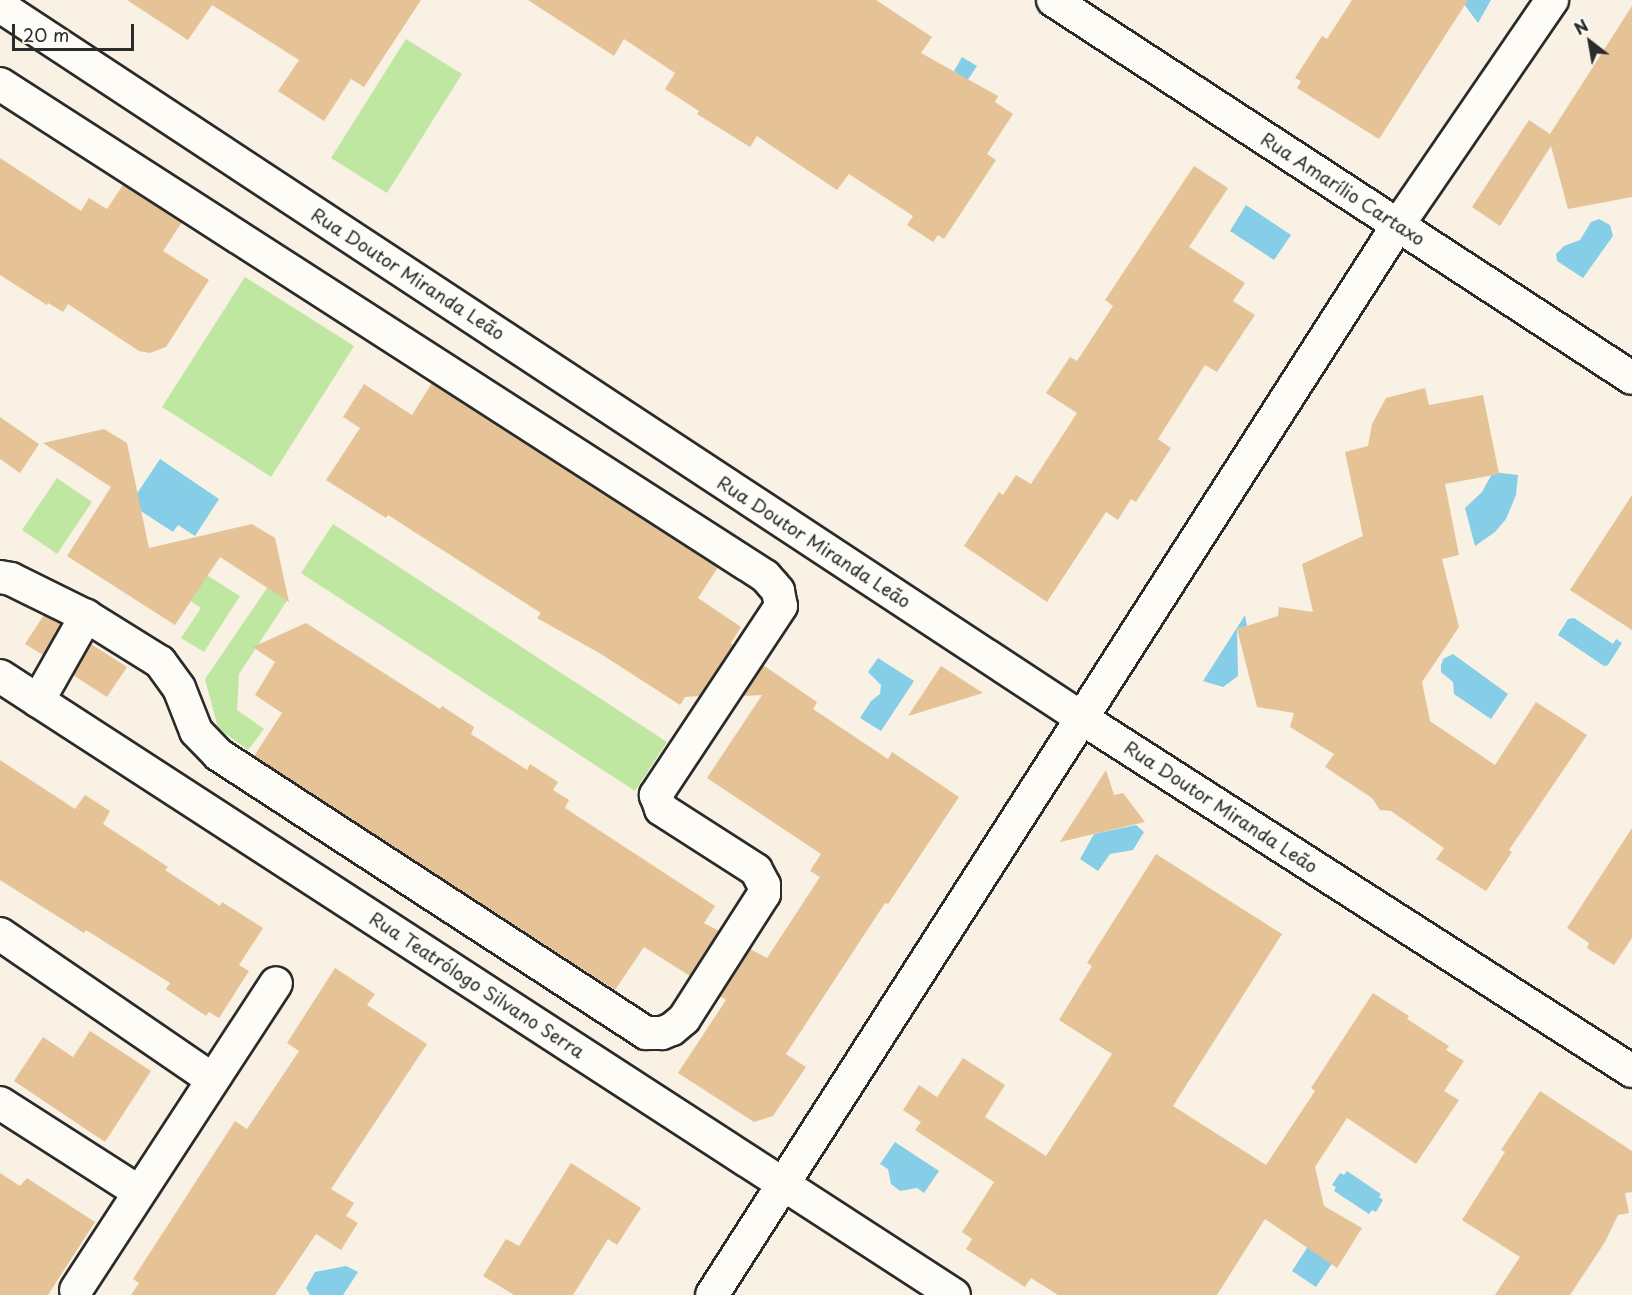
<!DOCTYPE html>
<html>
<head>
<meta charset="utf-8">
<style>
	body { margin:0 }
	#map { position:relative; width:1632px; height:1295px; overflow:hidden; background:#f8f1e4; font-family:"Playpen Sans",sans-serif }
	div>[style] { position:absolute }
	.green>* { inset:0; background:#c0e7a2 }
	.water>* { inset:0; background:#86cde7 }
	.building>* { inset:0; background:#e5c397 }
	.roads { filter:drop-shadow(2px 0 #2b2b2b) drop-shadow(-2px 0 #2b2b2b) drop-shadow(0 2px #2b2b2b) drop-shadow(0 -2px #2b2b2b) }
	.street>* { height:32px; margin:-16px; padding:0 16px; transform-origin:16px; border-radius:16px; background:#fdfcf7 }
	span { translate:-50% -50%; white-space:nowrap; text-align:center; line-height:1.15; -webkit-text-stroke:4.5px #fdfcf7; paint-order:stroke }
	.street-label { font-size:18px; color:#2b2b2b }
	.north { position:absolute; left:1560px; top:12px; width:60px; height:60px; -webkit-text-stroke:4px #fdfcf7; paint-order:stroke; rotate:329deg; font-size:16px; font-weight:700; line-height:24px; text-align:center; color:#2b2b2b }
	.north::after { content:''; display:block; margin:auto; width:21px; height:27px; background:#2b2b2b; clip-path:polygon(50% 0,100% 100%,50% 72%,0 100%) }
	.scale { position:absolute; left:12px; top:24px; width:122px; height:27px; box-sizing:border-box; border:3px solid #2b2b2b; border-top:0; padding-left:8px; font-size:18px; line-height:21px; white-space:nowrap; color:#2b2b2b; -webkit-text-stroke:4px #fdfcf7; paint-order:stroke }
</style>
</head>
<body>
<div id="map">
	<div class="green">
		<i style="clip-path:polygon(406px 39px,462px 74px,387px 193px,331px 158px)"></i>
		<i style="clip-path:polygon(245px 277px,354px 346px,271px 477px,162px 407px)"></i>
		<i style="clip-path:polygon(57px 478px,92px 502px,57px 554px,22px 530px)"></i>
		<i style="clip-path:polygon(333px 524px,667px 742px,635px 791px,301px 573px)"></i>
		<i style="clip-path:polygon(200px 571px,240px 596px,204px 652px,181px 638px,201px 608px,183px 596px)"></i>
		<i style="clip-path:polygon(267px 588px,288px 599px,239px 674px,237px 710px,264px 729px,248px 750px,218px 728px,205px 679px)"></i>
	</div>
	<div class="water">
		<i style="clip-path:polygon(1461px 0,1491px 0,1478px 23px)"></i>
		<i style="clip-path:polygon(962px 57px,977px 66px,938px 125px,959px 75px,954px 71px)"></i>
		<i style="clip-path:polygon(1246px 205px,1291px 235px,1274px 260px,1230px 231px)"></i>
		<i style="clip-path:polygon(1599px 219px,1610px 225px,1613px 236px,1583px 278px,1557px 261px,1556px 254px,1564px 246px,1580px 240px,1591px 222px)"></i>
		<i style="clip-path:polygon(160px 459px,219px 499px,195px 536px,178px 525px,173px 532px,130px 504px)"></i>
		<i style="clip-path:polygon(1493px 472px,1518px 475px,1516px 495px,1506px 519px,1495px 532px,1475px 546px,1465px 508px,1482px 492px)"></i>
		<i style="clip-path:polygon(1245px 615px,1247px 626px,1237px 629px,1238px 676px,1223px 687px,1203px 681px)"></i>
		<i style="clip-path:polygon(1574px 618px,1613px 644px,1616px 639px,1622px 643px,1608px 665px,1604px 666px,1558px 635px,1568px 619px)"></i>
		<i style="clip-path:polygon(1453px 654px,1508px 694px,1491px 719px,1454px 694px,1453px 682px,1441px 672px,1441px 666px,1443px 659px)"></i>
		<i style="clip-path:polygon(878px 658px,914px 681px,881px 731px,860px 718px,871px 701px,880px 694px,881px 685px,868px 672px)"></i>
		<i style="clip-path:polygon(1136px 825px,1144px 832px,1133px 850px,1110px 854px,1098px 871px,1080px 859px,1094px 834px)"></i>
		<i style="clip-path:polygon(895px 1142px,939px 1171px,924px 1193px,917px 1188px,900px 1191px,891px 1184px,888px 1169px,880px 1164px)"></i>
		<i style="clip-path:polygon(1347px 1171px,1381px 1194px,1379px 1197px,1383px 1200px,1376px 1212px,1372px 1210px,1369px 1214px,1334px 1191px,1336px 1187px,1332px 1185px,1340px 1173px,1344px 1175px)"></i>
		<i style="clip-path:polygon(1324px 1222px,1349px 1238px,1316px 1287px,1292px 1271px)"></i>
		<i style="clip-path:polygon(346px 1266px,358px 1272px,343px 1295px,310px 1295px,306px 1288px,315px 1272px)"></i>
	</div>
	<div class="building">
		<i style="clip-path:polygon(127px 0,421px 0,364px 87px,351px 79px,324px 121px,278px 91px,299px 60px,212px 5px,188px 40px)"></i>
		<i style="clip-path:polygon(528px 0,876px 0,932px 37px,921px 53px,998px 96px,995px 102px,1013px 114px,987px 154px,996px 160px,944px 239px,938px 235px,933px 242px,907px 225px,913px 216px,849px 174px,837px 190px,757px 136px,750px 147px,697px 114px,699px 111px,665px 89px,675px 73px,624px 39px,614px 56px)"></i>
		<i style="clip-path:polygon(1352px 0,1468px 0,1379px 139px,1297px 88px,1301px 81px,1295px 78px,1322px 36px,1327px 39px)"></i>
		<i style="clip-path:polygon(1632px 6px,1632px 197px,1568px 209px,1551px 146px,1500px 226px,1472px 207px,1529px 120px,1550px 134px)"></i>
		<i style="clip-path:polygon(0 158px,81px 211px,89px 198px,107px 209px,123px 185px,182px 222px,163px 251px,209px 280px,166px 347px,150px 353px,139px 351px,68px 304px,63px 312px,48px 303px,47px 305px,0 275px)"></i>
		<i style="clip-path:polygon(1194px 166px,1228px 188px,1189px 247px,1245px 283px,1233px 301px,1255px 315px,1217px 372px,1205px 365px,1158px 439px,1171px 448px,1136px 502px,1131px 499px,1118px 520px,1106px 512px,1047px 602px,964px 546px,999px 492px,1003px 495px,1016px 475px,1031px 484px,1077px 413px,1046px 393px,1070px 357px,1077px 361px,1113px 306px,1105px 300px)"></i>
		<i style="clip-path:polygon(432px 383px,718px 567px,698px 598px,741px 627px,731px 643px,733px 645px,700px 696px,685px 697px,680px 705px,601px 654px,537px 618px,541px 613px,486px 578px,388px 515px,386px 518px,326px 480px,360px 428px,343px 417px,364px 384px,412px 415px)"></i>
		<i style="clip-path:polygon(1425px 388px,1429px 405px,1483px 395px,1499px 474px,1445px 484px,1459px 555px,1442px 559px,1459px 627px,1422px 682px,1430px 721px,1495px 765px,1536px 702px,1587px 735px,1509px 850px,1512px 852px,1486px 891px,1436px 859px,1444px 848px,1391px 811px,1380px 810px,1372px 798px,1325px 767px,1334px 754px,1290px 727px,1294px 713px,1257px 707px,1237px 629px,1278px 616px,1279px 607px,1313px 612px,1302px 564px,1363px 536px,1345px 452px,1368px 446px,1372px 424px,1386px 398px)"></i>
		<i style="clip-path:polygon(0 417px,39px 444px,20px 473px,0 459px)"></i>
		<i style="clip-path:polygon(104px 429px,127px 443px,149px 548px,252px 524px,275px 538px,289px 602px,220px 557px,175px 625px,67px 556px,111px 487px,43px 443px)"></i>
		<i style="clip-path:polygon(1632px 495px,1632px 630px,1570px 590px)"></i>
		<i style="clip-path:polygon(44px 615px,61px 624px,43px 655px,25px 644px)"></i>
		<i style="clip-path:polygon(306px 623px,440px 709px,442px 706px,474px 727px,471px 734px,527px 770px,530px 764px,558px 782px,553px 790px,569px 800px,565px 808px,715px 906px,704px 923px,719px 931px,690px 976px,644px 947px,615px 990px,254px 756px,282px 713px,255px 695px,275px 662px,253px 647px)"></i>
		<i style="clip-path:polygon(91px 644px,127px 667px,107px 697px,73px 675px)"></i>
		<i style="clip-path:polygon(763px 665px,817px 702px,813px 709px,888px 759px,892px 752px,959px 797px,888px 904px,885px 903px,786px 1054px,806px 1067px,773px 1116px,754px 1122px,678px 1073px,726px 1000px,720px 996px,750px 949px,767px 958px,820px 877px,810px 871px,821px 854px,707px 778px,762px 695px,743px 696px)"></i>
		<i style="clip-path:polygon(941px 666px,983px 693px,908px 716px)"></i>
		<i style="clip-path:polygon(0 760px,75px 809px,85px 795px,110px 811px,103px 824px,168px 867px,165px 870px,220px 906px,222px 902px,263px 928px,239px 965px,249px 971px,219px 1018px,209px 1012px,206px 1016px,166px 989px,170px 983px,86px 930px,84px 933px,0 880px)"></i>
		<i style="clip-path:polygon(1106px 770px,1114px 795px,1123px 793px,1145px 822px,1060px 842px)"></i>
		<i style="clip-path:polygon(1632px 828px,1632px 938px,1614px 965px,1587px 948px,1589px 943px,1567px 928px)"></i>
		<i style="clip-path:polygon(1156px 854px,1282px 934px,1173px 1106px,1266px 1165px,1315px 1091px,1311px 1088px,1373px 993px,1409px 1016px,1407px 1019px,1449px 1046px,1446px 1050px,1464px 1061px,1444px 1091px,1459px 1100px,1416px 1164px,1347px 1118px,1315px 1167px,1324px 1206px,1362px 1228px,1337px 1268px,1265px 1219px,1217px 1295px,1058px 1295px,1031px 1278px,1025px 1287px,966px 1249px,972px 1239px,962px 1232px,994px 1182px,915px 1130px,921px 1122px,903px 1110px,919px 1085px,937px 1097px,963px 1058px,1005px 1085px,985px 1117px,1046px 1156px,1112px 1054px,1059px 1020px,1092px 966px,1087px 963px)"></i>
		<i style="clip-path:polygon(335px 968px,375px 994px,367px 1005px,427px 1044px,331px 1189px,354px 1203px,346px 1216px,358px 1223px,341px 1250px,316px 1234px,275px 1295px,131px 1295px,139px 1283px,133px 1279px,235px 1121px,247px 1129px,299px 1051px,287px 1043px)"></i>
		<i style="clip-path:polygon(90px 1031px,151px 1071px,105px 1142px,14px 1081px,43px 1037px,73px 1057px)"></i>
		<i style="clip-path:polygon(1540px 1091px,1632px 1151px,1632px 1192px,1625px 1193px,1629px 1213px,1618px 1215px,1605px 1242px,1570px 1295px,1495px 1295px,1520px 1257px,1462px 1220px,1505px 1152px,1501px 1150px)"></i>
		<i style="clip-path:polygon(571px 1163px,641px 1208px,617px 1245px,608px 1239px,573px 1295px,514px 1295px,483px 1276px,506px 1239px,519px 1246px)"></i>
		<i style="clip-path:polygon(0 1173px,20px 1186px,27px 1178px,95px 1222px,48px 1295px,0 1295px)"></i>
	</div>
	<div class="roads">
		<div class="street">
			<i style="left:1053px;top:0;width:691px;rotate:33.14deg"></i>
			<i style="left:0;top:6px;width:1297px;rotate:33.36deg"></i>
			<i style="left:1083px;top:719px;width:652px;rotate:32.67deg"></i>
			<i style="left:0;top:84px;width:910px;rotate:32.75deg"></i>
			<i style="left:765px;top:576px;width:12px;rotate:48deg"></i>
			<i style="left:773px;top:585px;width:8px;rotate:50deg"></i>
			<i style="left:778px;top:591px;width:15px;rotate:79deg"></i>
			<i style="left:781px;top:606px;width:227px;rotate:123.5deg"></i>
			<i style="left:656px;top:795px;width:15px;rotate:70deg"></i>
			<i style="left:661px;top:809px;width:113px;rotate:32.7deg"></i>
			<i style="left:756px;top:870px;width:17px;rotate:62deg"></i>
			<i style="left:764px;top:885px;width:9px;rotate:90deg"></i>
			<i style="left:764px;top:894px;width:148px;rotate:122.6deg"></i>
			<i style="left:684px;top:1019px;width:16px;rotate:140deg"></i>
			<i style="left:672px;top:1029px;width:11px;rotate:158deg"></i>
			<i style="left:662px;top:1033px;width:16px;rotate:180deg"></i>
			<i style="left:646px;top:1033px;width:510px;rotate:-146.93deg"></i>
			<i style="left:219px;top:755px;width:33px;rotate:-134deg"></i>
			<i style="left:196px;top:731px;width:46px;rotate:-111.6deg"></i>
			<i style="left:179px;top:688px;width:32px;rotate:-126deg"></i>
			<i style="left:160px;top:662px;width:87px;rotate:-148.1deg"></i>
			<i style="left:86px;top:616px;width:84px;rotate:-153.7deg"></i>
			<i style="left:11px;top:579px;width:11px;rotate:-170deg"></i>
			<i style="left:0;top:676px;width:1137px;rotate:32.98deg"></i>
			<i style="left:38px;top:701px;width:98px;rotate:-60.5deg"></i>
			<i style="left:0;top:934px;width:257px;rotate:34.4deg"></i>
			<i style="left:0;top:1103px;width:165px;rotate:32.6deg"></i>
			<i style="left:76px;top:1290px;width:366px;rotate:-56.9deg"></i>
			<i style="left:712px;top:1295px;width:1271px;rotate:-57.34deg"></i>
			<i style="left:1398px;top:225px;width:273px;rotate:-55.6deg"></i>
		</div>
	</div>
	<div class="street-label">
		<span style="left:1343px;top:189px;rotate:33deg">Rua Amarílio Cartaxo</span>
		<span style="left:408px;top:274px;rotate:33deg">Rua Doutor Miranda Leão</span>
		<span style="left:814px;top:542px;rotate:33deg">Rua Doutor Miranda Leão</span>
		<span style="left:1221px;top:807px;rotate:33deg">Rua Doutor Miranda Leão</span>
		<span style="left:477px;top:985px;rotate:33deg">Rua Teatrólogo Silvano Serra</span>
	</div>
	<div class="north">N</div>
	<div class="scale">20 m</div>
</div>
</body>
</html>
